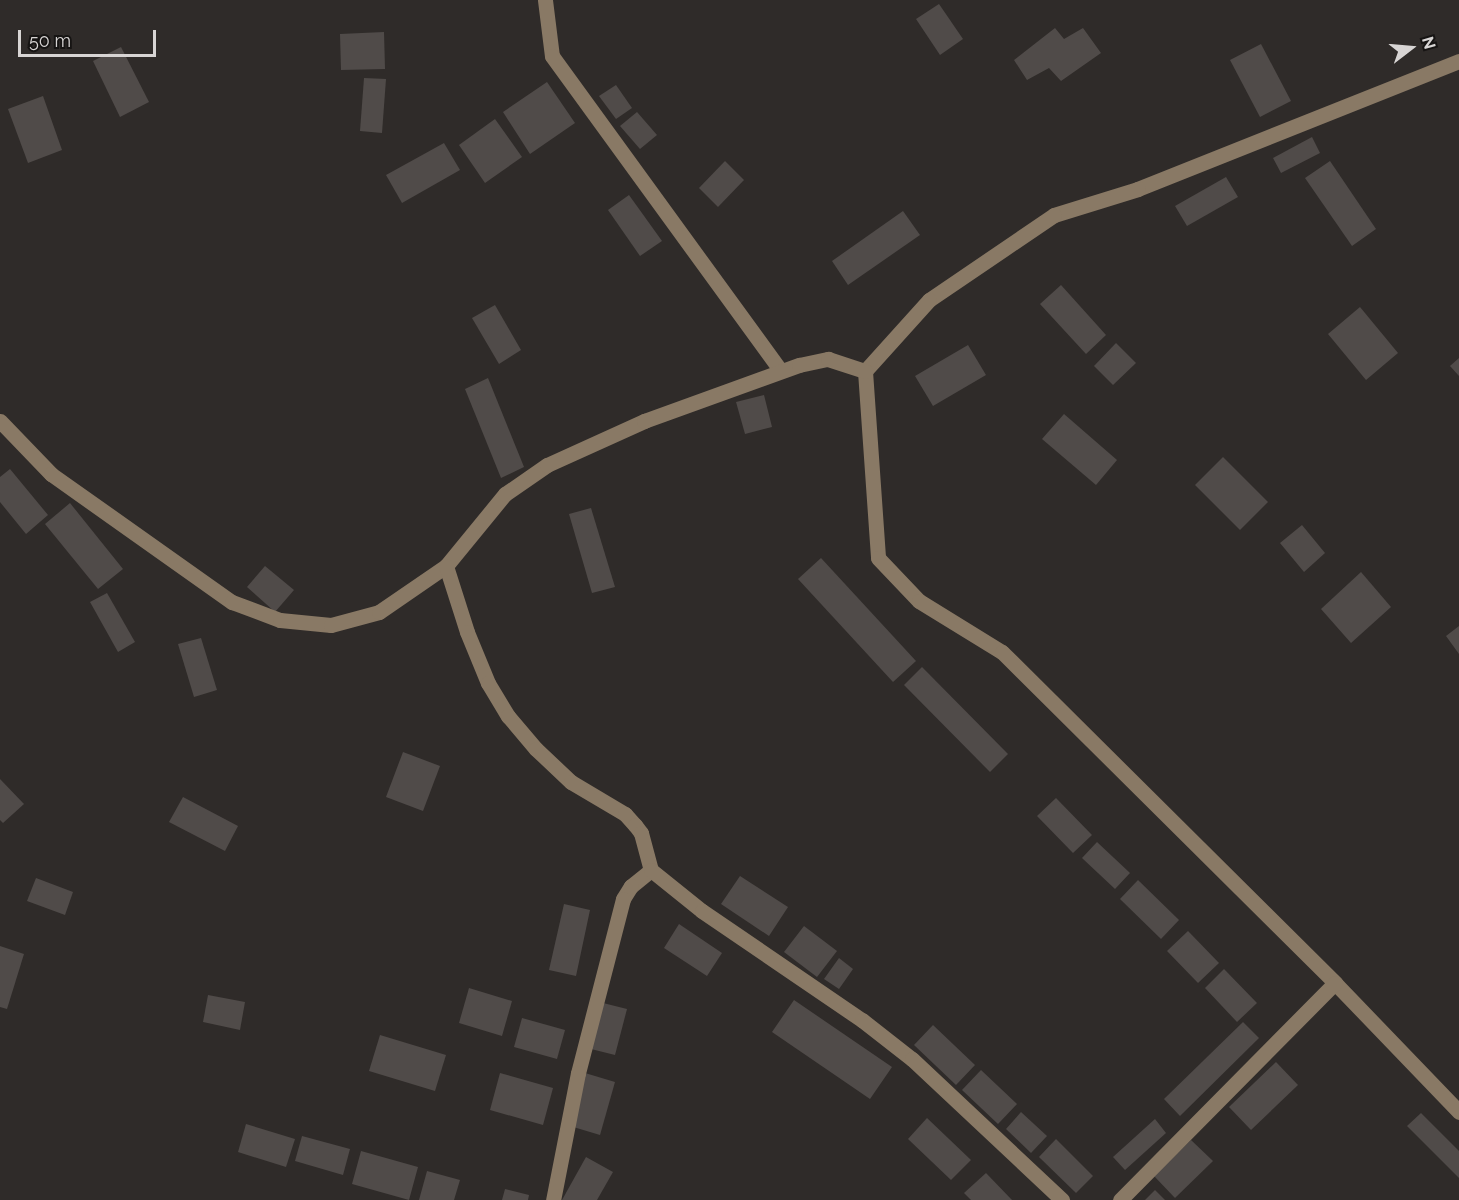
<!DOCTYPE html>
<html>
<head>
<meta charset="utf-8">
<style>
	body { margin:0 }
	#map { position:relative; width:1459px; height:1200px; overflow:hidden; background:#2f2b29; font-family:Raleway,sans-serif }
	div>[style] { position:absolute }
	.building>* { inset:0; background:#504b49 }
	.minor>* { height:15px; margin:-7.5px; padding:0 7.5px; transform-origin:7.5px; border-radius:7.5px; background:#897965 }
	span { translate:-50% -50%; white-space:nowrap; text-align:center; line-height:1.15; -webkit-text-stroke:6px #161413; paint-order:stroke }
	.north { position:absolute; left:1381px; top:18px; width:60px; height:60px; -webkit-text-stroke:4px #161413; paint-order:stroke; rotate:74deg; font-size:16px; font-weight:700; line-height:24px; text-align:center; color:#d8d5d4 }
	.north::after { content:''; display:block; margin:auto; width:21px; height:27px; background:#d8d5d4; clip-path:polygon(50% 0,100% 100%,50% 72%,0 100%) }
	.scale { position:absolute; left:18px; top:30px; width:138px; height:27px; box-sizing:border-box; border:3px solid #d8d5d4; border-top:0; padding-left:8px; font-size:18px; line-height:21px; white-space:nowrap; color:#d8d5d4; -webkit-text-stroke:4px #161413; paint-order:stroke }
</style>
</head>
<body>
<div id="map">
	<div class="building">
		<i style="clip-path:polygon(939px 4px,963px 39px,940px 55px,916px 19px)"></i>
		<i style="clip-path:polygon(1055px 28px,1064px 39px,1083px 28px,1101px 53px,1061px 81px,1049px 68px,1027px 80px,1014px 60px)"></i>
		<i style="clip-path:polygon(384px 32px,385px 69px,341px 70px,340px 34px)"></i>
		<i style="clip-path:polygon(1261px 44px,1291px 101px,1260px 117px,1230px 60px)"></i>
		<i style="clip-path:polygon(121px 47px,149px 102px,120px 117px,93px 61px)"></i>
		<i style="clip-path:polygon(364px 78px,386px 79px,382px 133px,360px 131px)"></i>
		<i style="clip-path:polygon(547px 82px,575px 123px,530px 154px,503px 112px)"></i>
		<i style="clip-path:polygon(616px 85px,632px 108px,616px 119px,599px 96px)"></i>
		<i style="clip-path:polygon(43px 96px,62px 150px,28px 163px,8px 109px)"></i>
		<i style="clip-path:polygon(637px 112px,657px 135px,640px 149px,620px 126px)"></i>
		<i style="clip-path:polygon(495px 119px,522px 157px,485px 183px,459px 145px)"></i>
		<i style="clip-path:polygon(1312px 137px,1320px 153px,1281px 173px,1273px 158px)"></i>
		<i style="clip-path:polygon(444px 143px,460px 170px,402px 203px,386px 175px)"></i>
		<i style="clip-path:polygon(725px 161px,744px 180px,718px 207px,699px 188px)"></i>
		<i style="clip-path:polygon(1330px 161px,1376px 229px,1352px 246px,1305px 178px)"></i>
		<i style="clip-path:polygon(1226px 177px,1238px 197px,1187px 226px,1175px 206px)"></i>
		<i style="clip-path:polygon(629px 195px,662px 241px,640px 256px,608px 210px)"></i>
		<i style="clip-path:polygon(903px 211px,920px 235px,848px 285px,832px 261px)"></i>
		<i style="clip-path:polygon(1061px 285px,1106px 335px,1086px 354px,1040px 304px)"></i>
		<i style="clip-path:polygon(495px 305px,521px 350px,499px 364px,472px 318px)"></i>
		<i style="clip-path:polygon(1360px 307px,1398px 353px,1366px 380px,1328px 334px)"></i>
		<i style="clip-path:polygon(1116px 343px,1136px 363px,1113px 385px,1094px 366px)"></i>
		<i style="clip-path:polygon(968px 345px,986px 375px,933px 406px,915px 376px)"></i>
		<i style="clip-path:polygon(1459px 358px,1459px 376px,1450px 366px)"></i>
		<i style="clip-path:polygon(488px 378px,524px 467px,501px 478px,465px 389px)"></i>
		<i style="clip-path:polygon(764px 395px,772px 427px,745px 434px,736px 402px)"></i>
		<i style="clip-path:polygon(1064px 414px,1117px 460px,1096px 485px,1042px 439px)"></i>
		<i style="clip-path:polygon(1223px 457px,1268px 502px,1240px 530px,1195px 485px)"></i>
		<i style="clip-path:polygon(10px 469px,48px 515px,26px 534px,0 502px,0 477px)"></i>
		<i style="clip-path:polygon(70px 503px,123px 569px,98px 589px,45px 524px)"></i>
		<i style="clip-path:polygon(591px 508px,615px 587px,592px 593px,569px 514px)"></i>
		<i style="clip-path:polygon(1302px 525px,1325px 553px,1304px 572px,1280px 543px)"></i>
		<i style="clip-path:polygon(821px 558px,916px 661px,893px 682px,798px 579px)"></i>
		<i style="clip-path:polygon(265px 566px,294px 590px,275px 612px,247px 587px)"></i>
		<i style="clip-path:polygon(1361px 572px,1391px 607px,1351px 643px,1321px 609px)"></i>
		<i style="clip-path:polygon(107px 593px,135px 642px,118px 652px,90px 602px)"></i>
		<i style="clip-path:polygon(1459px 626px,1459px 654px,1446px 636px)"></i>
		<i style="clip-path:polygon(201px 638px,217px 690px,194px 697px,178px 644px)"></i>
		<i style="clip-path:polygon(922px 667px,1008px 754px,990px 772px,904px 685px)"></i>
		<i style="clip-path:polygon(403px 752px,440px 766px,423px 811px,386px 797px)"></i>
		<i style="clip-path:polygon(0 779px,24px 804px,3px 823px,0 820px)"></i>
		<i style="clip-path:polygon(183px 797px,238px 826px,225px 851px,169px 822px)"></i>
		<i style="clip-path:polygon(1056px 798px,1092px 835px,1073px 853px,1037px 816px)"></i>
		<i style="clip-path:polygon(1097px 842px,1130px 873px,1115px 889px,1082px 858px)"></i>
		<i style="clip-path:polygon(740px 876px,788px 907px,769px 936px,721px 904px)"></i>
		<i style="clip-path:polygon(36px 878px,73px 892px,65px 915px,27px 901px)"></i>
		<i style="clip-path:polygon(1138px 880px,1179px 920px,1161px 939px,1120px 899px)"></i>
		<i style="clip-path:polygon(564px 904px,590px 910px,576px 976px,549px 970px)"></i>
		<i style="clip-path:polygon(679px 924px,722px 953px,707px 976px,664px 948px)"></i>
		<i style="clip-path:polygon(804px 926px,837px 951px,817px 977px,784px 952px)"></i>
		<i style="clip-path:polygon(1188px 931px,1219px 963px,1198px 983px,1167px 951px)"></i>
		<i style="clip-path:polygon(0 946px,24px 954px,7px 1009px,0 1007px)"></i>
		<i style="clip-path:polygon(839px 958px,853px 969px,839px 989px,824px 979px)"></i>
		<i style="clip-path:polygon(1224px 969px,1257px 1003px,1237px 1022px,1205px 988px)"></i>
		<i style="clip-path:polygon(469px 988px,512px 1001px,502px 1036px,459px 1023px)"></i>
		<i style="clip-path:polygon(208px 995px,245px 1002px,240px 1030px,203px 1022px)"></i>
		<i style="clip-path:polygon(794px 1000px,892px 1067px,870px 1099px,772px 1032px)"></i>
		<i style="clip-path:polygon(603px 1003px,627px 1009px,615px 1055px,591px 1049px)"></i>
		<i style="clip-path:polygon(522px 1018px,565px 1030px,557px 1059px,514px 1047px)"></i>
		<i style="clip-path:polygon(1243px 1022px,1259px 1038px,1180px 1116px,1164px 1099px)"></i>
		<i style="clip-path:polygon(933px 1025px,975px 1065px,956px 1085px,914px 1045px)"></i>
		<i style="clip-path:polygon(380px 1035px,446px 1055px,435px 1091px,369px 1071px)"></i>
		<i style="clip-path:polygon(1276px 1062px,1298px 1085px,1251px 1130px,1229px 1107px)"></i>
		<i style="clip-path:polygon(981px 1070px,1017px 1104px,998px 1124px,962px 1090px)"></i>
		<i style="clip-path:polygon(500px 1073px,553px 1088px,543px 1125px,490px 1110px)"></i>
		<i style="clip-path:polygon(585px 1073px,615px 1082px,600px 1135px,570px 1126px)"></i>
		<i style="clip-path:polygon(1021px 1112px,1047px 1136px,1031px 1153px,1006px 1129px)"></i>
		<i style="clip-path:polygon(1421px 1113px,1459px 1151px,1459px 1178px,1407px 1126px)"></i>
		<i style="clip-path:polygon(927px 1118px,971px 1160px,951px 1180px,908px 1139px)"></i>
		<i style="clip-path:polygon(1155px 1119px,1166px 1133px,1125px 1170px,1113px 1157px)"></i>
		<i style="clip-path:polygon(246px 1124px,295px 1139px,286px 1167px,238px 1152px)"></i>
		<i style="clip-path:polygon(302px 1136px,350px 1149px,343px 1175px,295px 1161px)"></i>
		<i style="clip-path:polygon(1056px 1139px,1093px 1176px,1076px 1193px,1039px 1157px)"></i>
		<i style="clip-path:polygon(1191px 1140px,1213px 1161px,1175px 1198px,1154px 1176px)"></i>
		<i style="clip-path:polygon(361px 1151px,418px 1167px,409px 1200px,352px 1184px)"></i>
		<i style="clip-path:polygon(586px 1157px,613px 1172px,597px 1200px,562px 1200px)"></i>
		<i style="clip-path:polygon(427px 1171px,460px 1180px,454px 1200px,419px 1200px)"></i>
		<i style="clip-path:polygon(986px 1173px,1012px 1200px,971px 1200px,964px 1193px)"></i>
		<i style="clip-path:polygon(505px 1189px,529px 1195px,528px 1200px,502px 1200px)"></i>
		<i style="clip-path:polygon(1155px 1190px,1165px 1200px,1145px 1200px)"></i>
	</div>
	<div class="minor">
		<i style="left:545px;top:0;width:56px;rotate:82.9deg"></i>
		<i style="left:552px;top:56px;width:389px;rotate:54deg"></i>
		<i style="left:1459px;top:61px;width:346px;rotate:158.3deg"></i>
		<i style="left:1138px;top:189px;width:88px;rotate:162.8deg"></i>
		<i style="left:1054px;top:215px;width:151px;rotate:145.8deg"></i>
		<i style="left:929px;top:300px;width:96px;rotate:132deg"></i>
		<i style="left:865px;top:371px;width:187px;rotate:86deg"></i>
		<i style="left:878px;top:558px;width:59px;rotate:46.4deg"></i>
		<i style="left:919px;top:601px;width:97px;rotate:31.6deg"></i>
		<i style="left:1002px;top:652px;width:470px;rotate:44.8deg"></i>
		<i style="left:1335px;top:983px;width:179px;rotate:46.1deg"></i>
		<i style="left:0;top:421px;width:74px;rotate:46.1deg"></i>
		<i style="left:51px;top:474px;width:222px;rotate:35.3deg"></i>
		<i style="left:232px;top:602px;width:51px;rotate:20.6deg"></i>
		<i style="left:280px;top:620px;width:51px;rotate:5.6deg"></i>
		<i style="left:331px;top:625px;width:50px;rotate:-15.2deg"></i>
		<i style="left:379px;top:612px;width:81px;rotate:-34.5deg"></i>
		<i style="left:446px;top:566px;width:93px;rotate:-50.7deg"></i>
		<i style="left:505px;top:494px;width:51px;rotate:-34.6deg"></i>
		<i style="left:547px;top:465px;width:107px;rotate:-24.4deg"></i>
		<i style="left:644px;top:421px;width:165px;rotate:-19.9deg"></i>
		<i style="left:799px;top:365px;width:30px;rotate:-12deg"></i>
		<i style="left:828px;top:359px;width:39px;rotate:18deg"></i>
		<i style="left:446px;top:566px;width:69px;rotate:72.3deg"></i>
		<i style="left:467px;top:632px;width:55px;rotate:67.6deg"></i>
		<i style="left:488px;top:683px;width:39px;rotate:59deg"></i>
		<i style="left:508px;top:716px;width:43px;rotate:49.7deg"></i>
		<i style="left:536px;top:749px;width:48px;rotate:43.3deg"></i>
		<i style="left:571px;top:782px;width:63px;rotate:30.7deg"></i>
		<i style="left:625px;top:814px;width:15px;rotate:48deg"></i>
		<i style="left:635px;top:825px;width:10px;rotate:53deg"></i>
		<i style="left:641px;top:833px;width:38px;rotate:75deg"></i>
		<i style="left:651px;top:870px;width:26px;rotate:141deg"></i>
		<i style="left:631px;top:886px;width:15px;rotate:122deg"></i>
		<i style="left:623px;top:899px;width:180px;rotate:104.5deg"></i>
		<i style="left:578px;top:1073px;width:129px;rotate:101.1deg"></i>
		<i style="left:651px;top:870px;width:65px;rotate:38.8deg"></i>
		<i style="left:702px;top:911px;width:194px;rotate:34.3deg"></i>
		<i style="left:862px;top:1020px;width:63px;rotate:38deg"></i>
		<i style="left:912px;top:1059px;width:206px;rotate:43.2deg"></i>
		<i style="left:1120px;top:1200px;width:305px;rotate:-45.3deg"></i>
	</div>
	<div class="north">N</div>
	<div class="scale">50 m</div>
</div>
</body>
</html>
